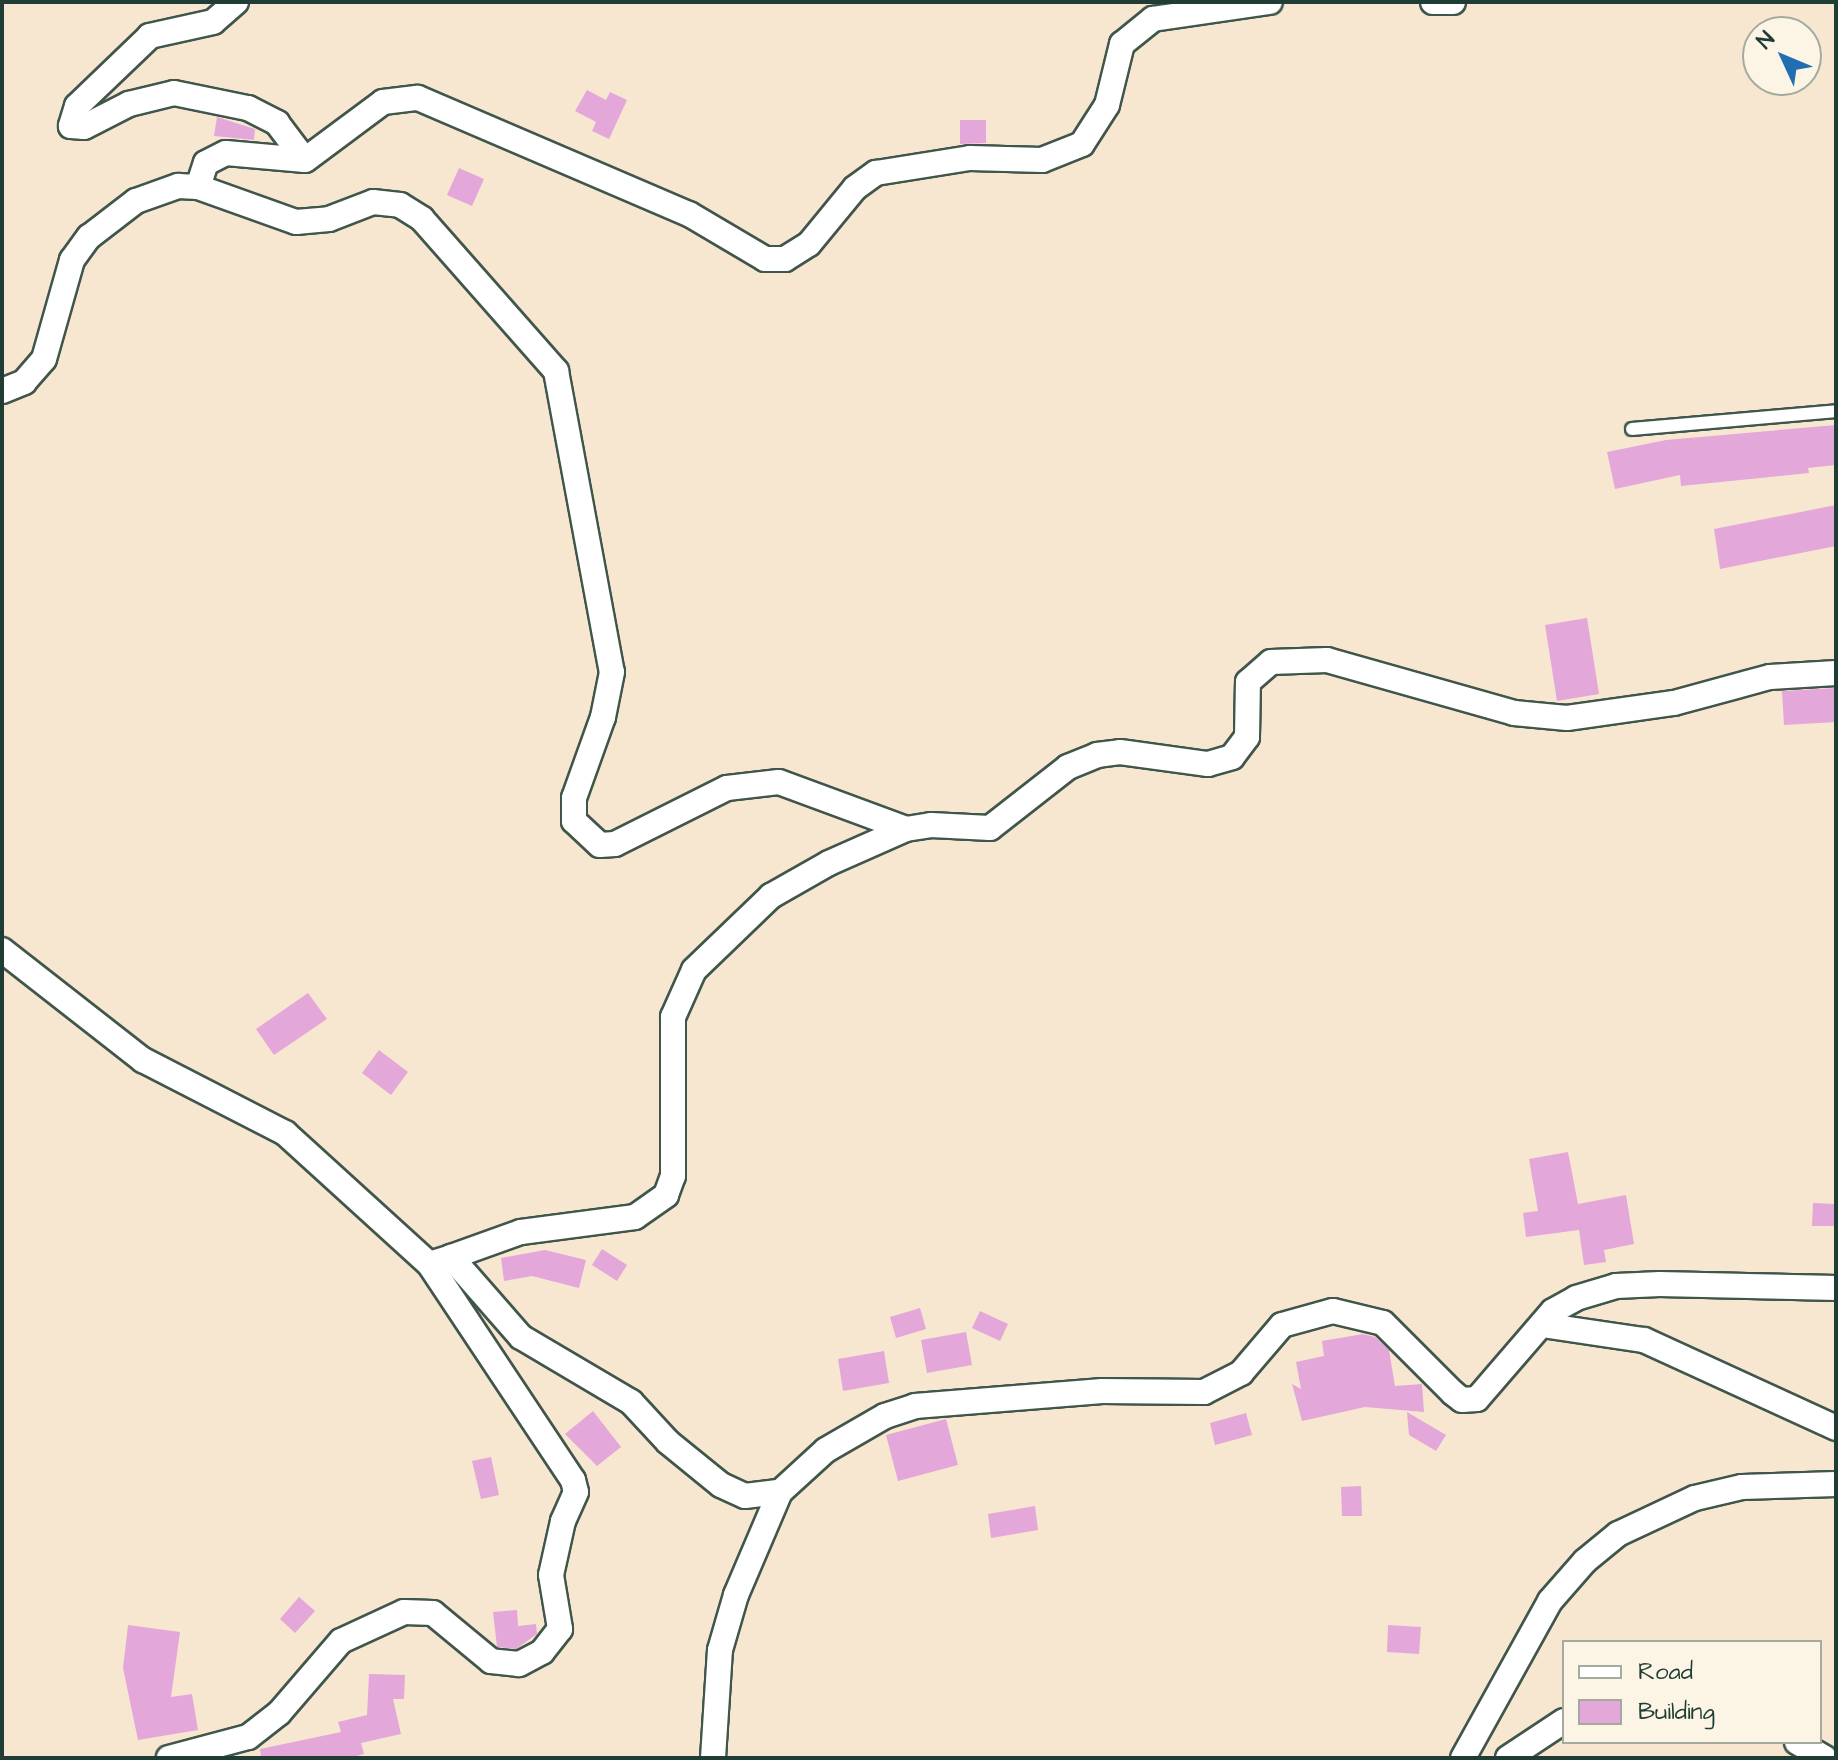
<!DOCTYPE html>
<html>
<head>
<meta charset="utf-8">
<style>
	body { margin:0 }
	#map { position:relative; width:1838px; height:1760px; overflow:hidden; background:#f8e7d0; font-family:"Architects Daughter",sans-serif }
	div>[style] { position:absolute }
	.building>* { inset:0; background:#e3a7d9 }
	.roads { filter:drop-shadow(2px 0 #40564b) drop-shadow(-2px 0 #40564b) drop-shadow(0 2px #40564b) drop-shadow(0 -2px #40564b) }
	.lane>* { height:12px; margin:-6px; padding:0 6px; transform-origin:6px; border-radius:6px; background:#fff }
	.street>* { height:24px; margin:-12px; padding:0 12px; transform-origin:12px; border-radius:12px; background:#fff }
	span { translate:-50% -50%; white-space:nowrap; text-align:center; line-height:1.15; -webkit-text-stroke:6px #fcf5e5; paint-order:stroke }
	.frame { position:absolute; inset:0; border:4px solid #1f3d34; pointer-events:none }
	.legend { position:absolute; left:1562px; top:1640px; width:260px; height:104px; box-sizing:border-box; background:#fcf5e5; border:2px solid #a4ab9e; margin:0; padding:10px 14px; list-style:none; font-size:24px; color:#1f3d34 }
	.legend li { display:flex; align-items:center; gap:16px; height:40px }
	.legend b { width:40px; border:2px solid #a4ab9e }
	.north { position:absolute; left:1742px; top:16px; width:80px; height:80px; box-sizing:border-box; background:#fcf5e5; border:2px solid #a4ab9e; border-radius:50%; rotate:314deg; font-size:22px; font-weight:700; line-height:32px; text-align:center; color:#1f3d34 }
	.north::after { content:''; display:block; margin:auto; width:28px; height:36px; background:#1f6fb2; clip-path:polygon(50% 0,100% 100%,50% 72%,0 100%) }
</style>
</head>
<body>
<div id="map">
	<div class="building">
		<i style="clip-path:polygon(587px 90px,606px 100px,610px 92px,627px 100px,609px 139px,592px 131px,596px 122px,575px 111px)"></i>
		<i style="clip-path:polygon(217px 117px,255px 129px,254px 140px,214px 136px)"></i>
		<i style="clip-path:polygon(960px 120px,986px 120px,986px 143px,960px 144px)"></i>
		<i style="clip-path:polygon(459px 168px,484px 179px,472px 206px,447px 195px)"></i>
		<i style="clip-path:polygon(1836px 425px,1836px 465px,1808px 468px,1809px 473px,1681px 486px,1680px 475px,1615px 489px,1607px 452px,1666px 440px)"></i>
		<i style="clip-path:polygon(1836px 505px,1836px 546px,1720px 569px,1714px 529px)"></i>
		<i style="clip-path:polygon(1587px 618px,1599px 694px,1557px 701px,1545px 625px)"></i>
		<i style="clip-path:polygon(1836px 688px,1836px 722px,1784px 725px,1782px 691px)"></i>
		<i style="clip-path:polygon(308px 993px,327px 1019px,274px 1055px,256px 1029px)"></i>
		<i style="clip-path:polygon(379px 1050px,408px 1072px,391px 1095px,362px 1073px)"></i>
		<i style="clip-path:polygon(1568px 1152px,1578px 1204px,1626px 1195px,1634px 1244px,1604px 1250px,1606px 1262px,1584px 1265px,1579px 1230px,1526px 1237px,1523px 1213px,1538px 1211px,1529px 1159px)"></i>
		<i style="clip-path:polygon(1813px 1203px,1836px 1204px,1836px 1226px,1812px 1226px)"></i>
		<i style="clip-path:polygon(602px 1249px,627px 1265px,617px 1281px,592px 1265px)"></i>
		<i style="clip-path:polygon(545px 1250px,586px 1260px,579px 1288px,532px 1276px,504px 1281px,501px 1258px)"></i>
		<i style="clip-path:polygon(920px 1308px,926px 1329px,896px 1338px,890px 1317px)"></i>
		<i style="clip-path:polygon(980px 1311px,1008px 1324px,1000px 1341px,972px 1328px)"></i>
		<i style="clip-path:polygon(966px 1332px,972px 1365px,927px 1373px,921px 1340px)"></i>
		<i style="clip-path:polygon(1363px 1334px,1375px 1337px,1389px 1350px,1395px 1386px,1422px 1384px,1424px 1412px,1365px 1407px,1302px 1421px,1292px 1384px,1301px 1389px,1296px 1362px,1324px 1356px,1322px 1341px)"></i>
		<i style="clip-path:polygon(884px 1351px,889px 1383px,843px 1391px,838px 1359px)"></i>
		<i style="clip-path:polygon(593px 1411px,621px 1447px,597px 1466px,565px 1434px)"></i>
		<i style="clip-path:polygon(1407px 1412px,1446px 1435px,1436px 1451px,1409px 1435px)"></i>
		<i style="clip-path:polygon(1246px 1413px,1252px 1435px,1215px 1445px,1210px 1423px)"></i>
		<i style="clip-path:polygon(946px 1419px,958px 1465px,898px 1481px,886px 1435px)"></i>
		<i style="clip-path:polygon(491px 1457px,499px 1495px,481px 1499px,472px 1461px)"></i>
		<i style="clip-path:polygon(1361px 1486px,1362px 1516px,1342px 1516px,1341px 1487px)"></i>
		<i style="clip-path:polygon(1035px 1506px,1038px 1530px,991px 1538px,988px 1514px)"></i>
		<i style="clip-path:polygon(299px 1597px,315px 1611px,295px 1633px,280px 1619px)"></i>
		<i style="clip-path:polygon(517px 1610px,518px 1626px,536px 1624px,537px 1634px,516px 1649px,497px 1647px,493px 1612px)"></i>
		<i style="clip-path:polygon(128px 1625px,180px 1632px,171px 1697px,192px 1694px,198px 1730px,138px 1740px,123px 1668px)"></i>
		<i style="clip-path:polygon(1388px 1625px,1421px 1627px,1419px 1654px,1387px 1652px)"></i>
		<i style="clip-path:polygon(369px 1674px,405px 1675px,404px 1699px,393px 1699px,401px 1734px,361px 1743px,364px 1754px,349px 1758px,261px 1758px,260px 1749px,341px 1732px,338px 1722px,367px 1715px)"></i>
	</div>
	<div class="roads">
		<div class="lane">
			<i style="left:1632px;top:429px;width:205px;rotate:-5deg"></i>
		</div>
		<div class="street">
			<i style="left:236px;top:2px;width:30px;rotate:139deg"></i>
			<i style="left:213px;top:22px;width:65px;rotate:167.5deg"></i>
			<i style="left:150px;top:36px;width:101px;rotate:136.2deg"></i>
			<i style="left:77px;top:106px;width:21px;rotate:107deg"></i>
			<i style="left:71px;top:126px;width:13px;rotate:4deg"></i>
			<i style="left:84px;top:127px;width:51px;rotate:-27.1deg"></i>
			<i style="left:129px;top:104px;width:46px;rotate:-13.7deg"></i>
			<i style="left:174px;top:93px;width:76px;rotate:11.5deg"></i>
			<i style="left:248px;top:108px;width:33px;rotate:27deg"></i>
			<i style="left:277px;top:123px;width:46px;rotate:52.9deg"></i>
			<i style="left:1433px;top:2px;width:20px"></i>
			<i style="left:198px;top:187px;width:25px;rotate:-72deg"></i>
			<i style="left:206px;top:163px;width:22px;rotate:-27deg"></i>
			<i style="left:226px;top:153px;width:79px;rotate:5.1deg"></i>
			<i style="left:305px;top:160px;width:97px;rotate:-36.6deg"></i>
			<i style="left:383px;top:102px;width:35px;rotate:-7deg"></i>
			<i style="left:418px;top:98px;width:295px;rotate:23.2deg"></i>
			<i style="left:689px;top:214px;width:88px;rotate:30.6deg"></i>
			<i style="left:765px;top:259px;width:20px"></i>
			<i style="left:785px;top:259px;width:28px;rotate:-32deg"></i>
			<i style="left:809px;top:244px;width:72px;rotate:-50.6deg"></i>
			<i style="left:855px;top:188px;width:26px;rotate:-36deg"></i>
			<i style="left:876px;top:173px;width:95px;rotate:-9.1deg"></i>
			<i style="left:970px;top:158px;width:72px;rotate:1.6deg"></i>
			<i style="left:1042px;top:160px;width:43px;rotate:-21.8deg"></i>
			<i style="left:1082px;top:144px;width:46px;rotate:-57.3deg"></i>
			<i style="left:1107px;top:105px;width:63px;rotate:-76.2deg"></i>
			<i style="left:1122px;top:44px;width:40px;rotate:-39deg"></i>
			<i style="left:1153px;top:19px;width:118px;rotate:-8.3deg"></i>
			<i style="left:2px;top:391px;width:24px;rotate:-22deg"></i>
			<i style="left:24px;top:382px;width:30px;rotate:-49deg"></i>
			<i style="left:44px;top:359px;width:103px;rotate:-74.2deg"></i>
			<i style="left:72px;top:260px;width:29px;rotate:-54deg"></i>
			<i style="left:89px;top:237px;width:59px;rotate:-37.5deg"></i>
			<i style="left:136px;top:201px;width:45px;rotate:-19.7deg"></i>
			<i style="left:178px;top:186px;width:20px;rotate:3deg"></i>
			<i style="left:198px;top:187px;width:104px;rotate:19.7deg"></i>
			<i style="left:296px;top:222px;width:33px;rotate:-5deg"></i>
			<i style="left:329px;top:219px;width:47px;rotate:-21.1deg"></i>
			<i style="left:373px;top:202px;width:27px;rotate:6deg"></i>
			<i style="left:400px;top:205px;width:26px;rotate:32deg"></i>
			<i style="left:422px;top:219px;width:203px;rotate:48.6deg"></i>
			<i style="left:556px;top:371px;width:306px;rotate:79.5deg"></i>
			<i style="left:612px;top:672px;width:46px;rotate:101.3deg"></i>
			<i style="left:603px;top:717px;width:86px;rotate:109.7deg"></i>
			<i style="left:574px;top:798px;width:23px;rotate:90deg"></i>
			<i style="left:574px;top:821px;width:35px;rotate:43deg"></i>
			<i style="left:600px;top:845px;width:15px;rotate:-4deg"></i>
			<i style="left:615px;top:844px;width:125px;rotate:-26.6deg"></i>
			<i style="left:727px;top:788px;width:52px;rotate:-6.6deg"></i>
			<i style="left:779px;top:782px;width:135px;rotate:20.3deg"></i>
			<i style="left:2px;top:950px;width:179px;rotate:38deg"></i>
			<i style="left:143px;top:1060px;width:160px;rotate:27.2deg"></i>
			<i style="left:285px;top:1133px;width:196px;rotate:42.3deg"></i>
			<i style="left:430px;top:1265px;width:258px;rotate:56.4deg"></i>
			<i style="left:573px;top:1480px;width:12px;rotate:76deg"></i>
			<i style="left:576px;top:1492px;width:32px;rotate:114deg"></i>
			<i style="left:563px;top:1521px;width:55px;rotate:102.5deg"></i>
			<i style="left:551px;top:1575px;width:55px;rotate:80.5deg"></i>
			<i style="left:560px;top:1629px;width:29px;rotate:128deg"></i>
			<i style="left:542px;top:1652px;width:26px;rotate:152deg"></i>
			<i style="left:519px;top:1664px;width:28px;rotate:-174deg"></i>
			<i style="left:491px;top:1661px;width:75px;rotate:-140.4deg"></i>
			<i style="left:433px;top:1613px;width:29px;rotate:-178deg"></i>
			<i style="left:404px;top:1612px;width:69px;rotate:155.3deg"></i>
			<i style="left:341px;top:1641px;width:95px;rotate:130.7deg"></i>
			<i style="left:279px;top:1713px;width:39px;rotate:142deg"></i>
			<i style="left:248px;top:1737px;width:82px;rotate:165.1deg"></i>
			<i style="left:451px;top:1257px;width:74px;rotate:-19.7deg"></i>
			<i style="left:521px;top:1232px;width:115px;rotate:-7.5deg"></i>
			<i style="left:635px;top:1217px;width:38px;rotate:-35deg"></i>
			<i style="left:666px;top:1195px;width:20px;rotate:-70deg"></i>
			<i style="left:673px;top:1176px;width:159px;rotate:-90deg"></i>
			<i style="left:673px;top:1017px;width:51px;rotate:-65.9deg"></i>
			<i style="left:694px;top:970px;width:107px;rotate:-43.9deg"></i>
			<i style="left:771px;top:896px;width:67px;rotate:-29.6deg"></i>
			<i style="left:829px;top:863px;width:84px;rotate:-23.8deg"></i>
			<i style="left:906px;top:829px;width:25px;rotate:-9deg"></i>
			<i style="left:931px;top:825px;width:59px;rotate:2.9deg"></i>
			<i style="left:990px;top:828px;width:99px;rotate:-38deg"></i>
			<i style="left:1068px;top:767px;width:31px;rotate:-22deg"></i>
			<i style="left:1097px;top:755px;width:23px;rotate:-7deg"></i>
			<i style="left:1120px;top:752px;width:89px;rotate:7.8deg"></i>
			<i style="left:1208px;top:764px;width:25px;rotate:-16deg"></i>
			<i style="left:1232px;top:757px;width:25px;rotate:-53deg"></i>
			<i style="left:1247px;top:737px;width:55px;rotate:-89deg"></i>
			<i style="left:1248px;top:682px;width:30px;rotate:-41deg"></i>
			<i style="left:1271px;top:662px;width:56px;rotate:-2deg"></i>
			<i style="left:1327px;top:660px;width:194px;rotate:15.8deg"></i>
			<i style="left:1514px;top:713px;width:53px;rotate:5.4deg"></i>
			<i style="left:1567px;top:718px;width:108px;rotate:-8deg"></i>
			<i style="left:1674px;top:703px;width:99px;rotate:-15.2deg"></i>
			<i style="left:1770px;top:677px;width:66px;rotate:-3.5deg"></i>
			<i style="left:436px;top:1262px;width:16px;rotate:-18deg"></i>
			<i style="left:451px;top:1257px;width:106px;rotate:48.8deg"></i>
			<i style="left:521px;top:1337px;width:128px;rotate:30.6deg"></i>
			<i style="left:631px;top:1402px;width:54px;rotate:47.2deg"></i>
			<i style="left:668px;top:1442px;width:68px;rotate:39.1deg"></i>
			<i style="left:721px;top:1485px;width:26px;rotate:25deg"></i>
			<i style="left:745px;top:1496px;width:35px;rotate:-7deg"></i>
			<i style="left:1542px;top:1325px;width:103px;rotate:8.4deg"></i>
			<i style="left:1644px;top:1340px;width:211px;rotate:24.6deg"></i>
			<i style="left:1797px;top:1742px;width:32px;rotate:30deg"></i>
			<i style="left:713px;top:1758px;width:108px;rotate:-86.3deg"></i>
			<i style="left:720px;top:1650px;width:57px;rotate:-73.8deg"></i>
			<i style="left:736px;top:1595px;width:112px;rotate:-66.9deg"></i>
			<i style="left:780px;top:1492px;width:62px;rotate:-42.4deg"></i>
			<i style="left:826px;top:1450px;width:68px;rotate:-30deg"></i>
			<i style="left:885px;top:1416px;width:32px;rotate:-18deg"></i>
			<i style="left:915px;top:1406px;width:188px;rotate:-4.6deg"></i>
			<i style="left:1102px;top:1391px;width:102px;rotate:0.6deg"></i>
			<i style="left:1204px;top:1392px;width:42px;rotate:-27.2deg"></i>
			<i style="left:1241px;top:1373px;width:63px;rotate:-49.5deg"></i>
			<i style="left:1282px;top:1325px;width:53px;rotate:-15.4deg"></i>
			<i style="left:1333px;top:1311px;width:51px;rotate:13.5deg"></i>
			<i style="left:1383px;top:1323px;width:99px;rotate:45deg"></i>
			<i style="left:1453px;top:1393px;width:11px;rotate:38deg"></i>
			<i style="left:1462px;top:1400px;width:15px;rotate:-4deg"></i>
			<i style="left:1477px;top:1399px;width:116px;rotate:-49.2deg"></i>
			<i style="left:1553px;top:1311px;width:26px;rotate:-29deg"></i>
			<i style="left:1576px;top:1298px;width:42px;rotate:-16.7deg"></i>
			<i style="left:1616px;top:1286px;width:44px;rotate:-2.6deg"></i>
			<i style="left:1660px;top:1284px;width:176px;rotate:1.3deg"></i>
			<i style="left:1463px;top:1758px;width:179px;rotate:-61deg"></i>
			<i style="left:1550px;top:1601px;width:53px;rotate:-48.8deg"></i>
			<i style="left:1585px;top:1561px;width:43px;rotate:-39.3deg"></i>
			<i style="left:1618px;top:1534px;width:85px;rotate:-25.1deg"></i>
			<i style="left:1695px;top:1498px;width:48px;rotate:-13.2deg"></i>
			<i style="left:1742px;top:1487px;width:94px;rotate:-1.8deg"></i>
			<i style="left:1508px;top:1758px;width:67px;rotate:-33.5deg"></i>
		</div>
	</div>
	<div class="frame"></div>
	<ul class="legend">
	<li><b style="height:10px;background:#fff"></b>Road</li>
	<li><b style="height:22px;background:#e3a7d9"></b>Building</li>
	</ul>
	<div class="north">N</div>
</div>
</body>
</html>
